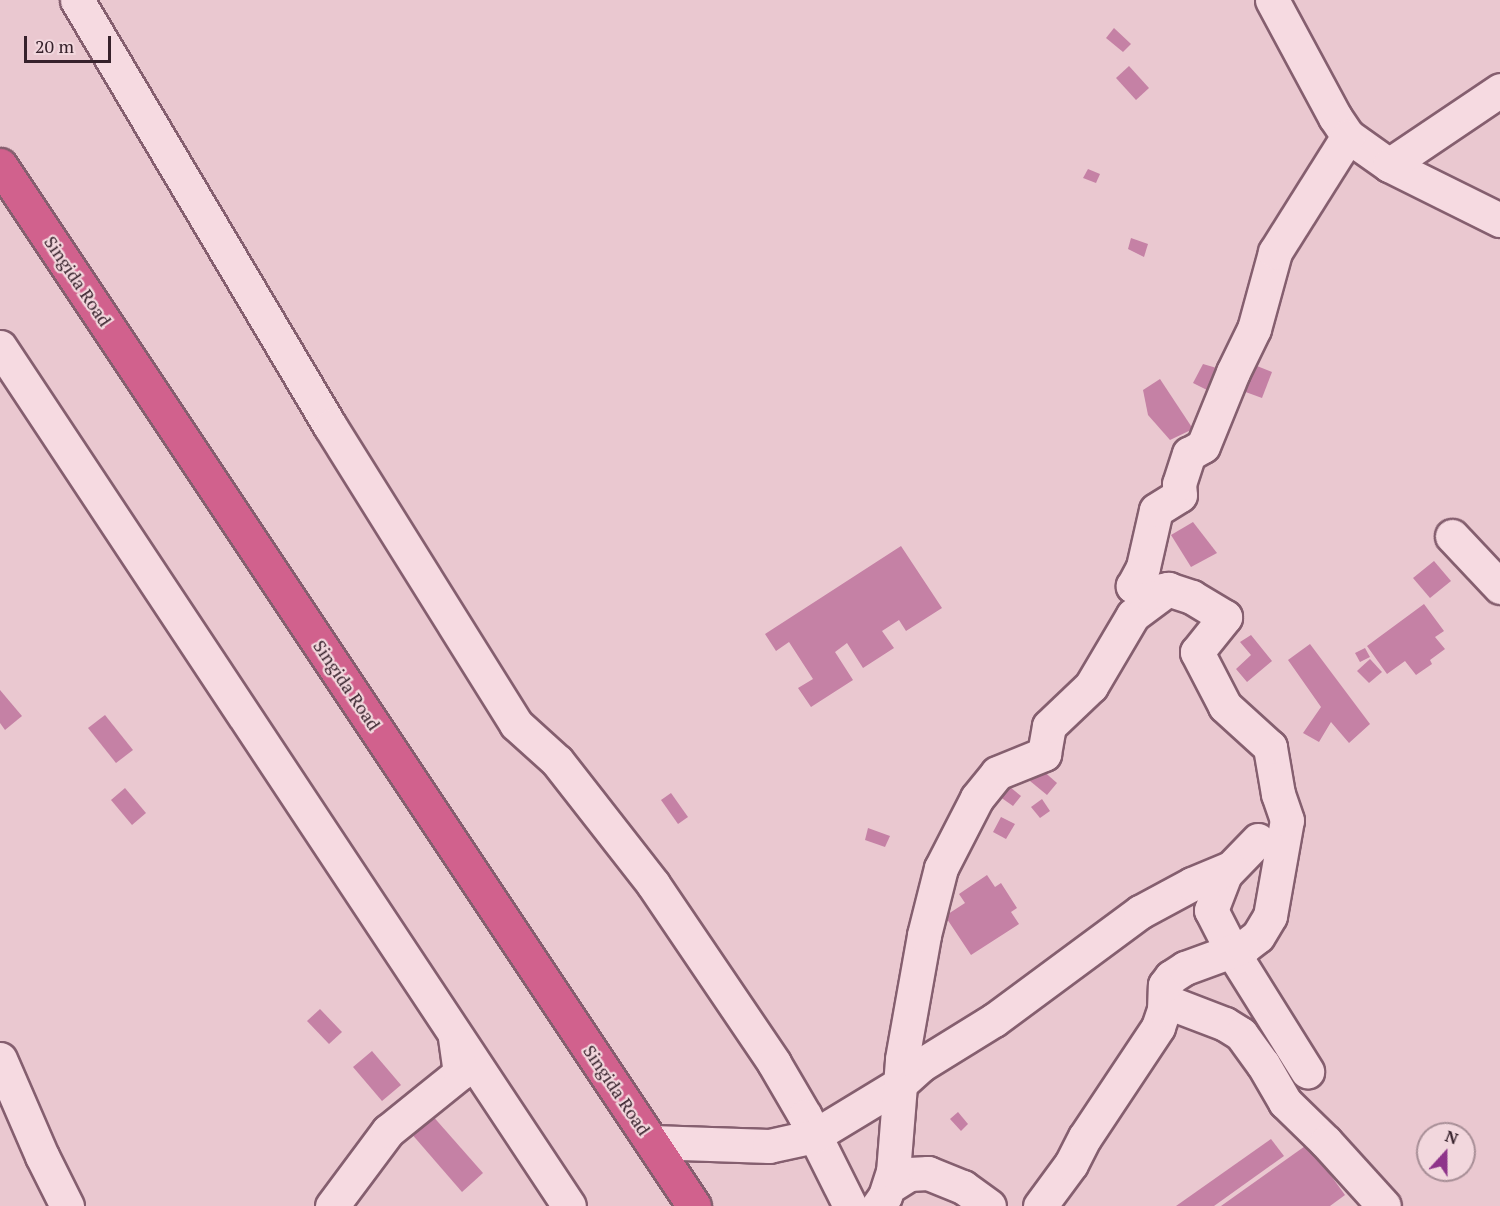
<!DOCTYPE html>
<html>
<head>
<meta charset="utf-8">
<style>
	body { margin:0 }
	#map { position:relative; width:1500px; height:1206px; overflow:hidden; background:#eac8d0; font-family:"PT Serif",serif }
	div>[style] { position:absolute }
	.building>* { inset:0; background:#c581a5 }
	.roads { filter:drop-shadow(2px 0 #855f6f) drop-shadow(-2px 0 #855f6f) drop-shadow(0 2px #855f6f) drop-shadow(0 -2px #855f6f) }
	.minor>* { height:33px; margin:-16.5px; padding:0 16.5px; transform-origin:16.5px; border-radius:16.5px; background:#f6dae1 }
	.highway>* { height:33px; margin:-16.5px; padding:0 16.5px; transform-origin:16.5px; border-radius:16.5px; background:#d1618d }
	span { translate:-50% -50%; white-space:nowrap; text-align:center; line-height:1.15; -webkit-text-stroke:4.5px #f2d7dd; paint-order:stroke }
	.street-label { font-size:18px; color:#36212b }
	.north { position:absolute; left:1416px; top:1122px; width:60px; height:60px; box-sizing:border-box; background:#f2d7dd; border:2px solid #a78e96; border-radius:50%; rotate:21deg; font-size:16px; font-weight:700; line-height:24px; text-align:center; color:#36212b }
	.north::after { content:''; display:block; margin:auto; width:21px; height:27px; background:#8e348a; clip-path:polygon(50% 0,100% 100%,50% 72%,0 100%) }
	.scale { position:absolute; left:24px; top:36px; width:87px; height:27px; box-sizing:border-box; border:3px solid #36212b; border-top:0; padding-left:8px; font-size:18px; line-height:21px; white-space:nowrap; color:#36212b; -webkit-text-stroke:4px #f2d7dd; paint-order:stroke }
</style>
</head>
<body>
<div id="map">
	<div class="building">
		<i style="clip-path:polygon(1114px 28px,1131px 44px,1123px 52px,1106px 38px)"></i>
		<i style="clip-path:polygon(1129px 66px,1149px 88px,1136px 100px,1116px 78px)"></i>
		<i style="clip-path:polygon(1088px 169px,1100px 174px,1096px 183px,1083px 178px)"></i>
		<i style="clip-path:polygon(1131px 238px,1148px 244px,1144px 257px,1128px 249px)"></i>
		<i style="clip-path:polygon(1242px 360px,1272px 372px,1262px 398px,1232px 387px)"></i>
		<i style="clip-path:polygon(1203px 364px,1220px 369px,1207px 390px,1193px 383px)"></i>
		<i style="clip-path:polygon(1160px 379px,1193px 429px,1170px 440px,1148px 415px,1143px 390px)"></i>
		<i style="clip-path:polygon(1193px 522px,1217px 553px,1191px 567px,1171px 535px)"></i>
		<i style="clip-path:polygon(901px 546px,942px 608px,906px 631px,899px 620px,882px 631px,894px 648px,863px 668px,847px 643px,835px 652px,853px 680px,811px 707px,798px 688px,813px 679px,789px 642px,776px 651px,765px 634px)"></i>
		<i style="clip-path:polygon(1434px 561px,1451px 581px,1430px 598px,1413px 578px)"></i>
		<i style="clip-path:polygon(1424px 604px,1444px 631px,1435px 637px,1445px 649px,1430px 660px,1432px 664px,1416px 675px,1405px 661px,1387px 674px,1367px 646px)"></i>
		<i style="clip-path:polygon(1251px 635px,1272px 661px,1247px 682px,1236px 669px,1251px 655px,1240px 642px)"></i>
		<i style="clip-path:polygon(1310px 644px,1370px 724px,1349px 743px,1331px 722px,1319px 742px,1303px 733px,1321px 707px,1288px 660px)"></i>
		<i style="clip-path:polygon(1365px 648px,1370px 657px,1360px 662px,1355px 653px)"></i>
		<i style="clip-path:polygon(1370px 659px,1382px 672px,1369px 683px,1357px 671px)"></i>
		<i style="clip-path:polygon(0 690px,22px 716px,5px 730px,0 723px)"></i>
		<i style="clip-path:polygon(105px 715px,133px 750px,116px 763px,88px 728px)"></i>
		<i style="clip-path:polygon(1041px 769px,1057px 783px,1047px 795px,1030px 781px)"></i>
		<i style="clip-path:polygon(1005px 783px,1021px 796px,1013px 806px,996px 794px)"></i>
		<i style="clip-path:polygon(125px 788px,146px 813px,132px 825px,111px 800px)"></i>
		<i style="clip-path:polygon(671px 793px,688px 817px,678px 824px,661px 800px)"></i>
		<i style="clip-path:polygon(1042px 799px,1050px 811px,1040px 818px,1031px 807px)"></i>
		<i style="clip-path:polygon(1001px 817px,1015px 824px,1006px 839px,993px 832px)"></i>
		<i style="clip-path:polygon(868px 828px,890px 836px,885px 847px,865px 840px)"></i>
		<i style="clip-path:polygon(987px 875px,995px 887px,1001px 883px,1017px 908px,1011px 912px,1019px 924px,971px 955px,945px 916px,965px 903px,959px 894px)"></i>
		<i style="clip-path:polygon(320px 1009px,342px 1032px,329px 1044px,307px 1021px)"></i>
		<i style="clip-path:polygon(372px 1051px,401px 1085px,382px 1101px,353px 1067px)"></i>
		<i style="clip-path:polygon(958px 1112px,968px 1124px,961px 1131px,950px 1119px)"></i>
		<i style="clip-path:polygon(431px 1114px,483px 1173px,462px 1192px,410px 1132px)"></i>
		<i style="clip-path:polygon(1271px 1139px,1284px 1156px,1214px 1206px,1176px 1206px)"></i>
		<i style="clip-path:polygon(1308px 1144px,1345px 1195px,1330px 1206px,1221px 1206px)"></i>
	</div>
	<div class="roads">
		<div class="minor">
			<i style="left:77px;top:0;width:495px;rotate:59.3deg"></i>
			<i style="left:330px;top:426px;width:351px;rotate:58deg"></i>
			<i style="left:516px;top:724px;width:55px;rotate:42.1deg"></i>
			<i style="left:557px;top:761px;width:156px;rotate:52deg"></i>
			<i style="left:653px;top:884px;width:216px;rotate:55.9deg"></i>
			<i style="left:774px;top:1063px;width:61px;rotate:59.7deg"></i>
			<i style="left:805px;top:1116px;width:101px;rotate:63.4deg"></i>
			<i style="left:1272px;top:0;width:133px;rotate:61.7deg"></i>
			<i style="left:1335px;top:117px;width:23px;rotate:56deg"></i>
			<i style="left:1348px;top:136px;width:50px;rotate:35.3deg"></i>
			<i style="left:1389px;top:165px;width:124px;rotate:26.4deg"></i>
			<i style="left:1389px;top:165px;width:134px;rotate:-34deg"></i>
			<i style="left:0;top:347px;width:1030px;rotate:56.48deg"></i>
			<i style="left:1452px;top:536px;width:70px;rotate:46.7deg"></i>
			<i style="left:1258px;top:840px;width:47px;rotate:134.1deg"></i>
			<i style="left:1225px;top:874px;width:39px;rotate:111deg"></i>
			<i style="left:1211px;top:910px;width:46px;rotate:62.9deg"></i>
			<i style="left:1232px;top:951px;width:142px;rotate:58deg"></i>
			<i style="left:1165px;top:1001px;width:64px;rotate:21deg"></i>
			<i style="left:1225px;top:1024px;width:19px;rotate:32deg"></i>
			<i style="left:1241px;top:1034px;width:37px;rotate:54deg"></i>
			<i style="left:1263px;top:1064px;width:44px;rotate:59.9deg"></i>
			<i style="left:1285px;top:1102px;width:57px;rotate:44.3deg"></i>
			<i style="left:1326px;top:1142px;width:86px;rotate:47.8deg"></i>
			<i style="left:0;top:1059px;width:106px;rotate:66.6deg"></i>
			<i style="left:42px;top:1156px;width:56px;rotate:63.4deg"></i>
			<i style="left:652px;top:1142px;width:117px;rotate:2deg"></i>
			<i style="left:769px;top:1146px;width:46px;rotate:-12.5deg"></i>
			<i style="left:814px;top:1136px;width:100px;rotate:-31.2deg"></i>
			<i style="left:900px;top:1084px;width:28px;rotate:-42deg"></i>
			<i style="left:921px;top:1065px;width:86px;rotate:-31.7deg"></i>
			<i style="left:994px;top:1020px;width:182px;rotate:-36.5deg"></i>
			<i style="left:1140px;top:912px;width:59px;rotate:-28.3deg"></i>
			<i style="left:1192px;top:884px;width:41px;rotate:-22.8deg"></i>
			<i style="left:890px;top:1186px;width:22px;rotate:-32deg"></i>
			<i style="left:909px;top:1174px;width:19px;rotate:-3deg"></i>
			<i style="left:928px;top:1173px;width:38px;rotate:22deg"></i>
			<i style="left:963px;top:1187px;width:32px;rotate:36deg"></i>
			<i style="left:332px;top:1206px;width:94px;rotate:-53.3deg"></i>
			<i style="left:388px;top:1131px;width:92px;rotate:-38.9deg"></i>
			<i style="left:460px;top:1073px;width:37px;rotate:-98deg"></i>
			<i style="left:878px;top:1206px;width:12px;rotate:-55deg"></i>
			<i style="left:885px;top:1196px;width:25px;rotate:-72deg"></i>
			<i style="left:893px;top:1172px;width:113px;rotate:-85.4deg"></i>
			<i style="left:902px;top:1059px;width:126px;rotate:-79.9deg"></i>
			<i style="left:924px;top:935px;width:69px;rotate:-75.8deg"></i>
			<i style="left:941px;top:868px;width:79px;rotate:-62.8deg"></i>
			<i style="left:977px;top:798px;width:32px;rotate:-51deg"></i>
			<i style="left:997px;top:773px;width:51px;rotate:-22deg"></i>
			<i style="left:1044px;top:754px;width:28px;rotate:-80deg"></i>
			<i style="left:1049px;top:726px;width:58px;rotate:-43.6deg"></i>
			<i style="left:1091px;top:686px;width:82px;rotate:-59.4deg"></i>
			<i style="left:1133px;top:615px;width:44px;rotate:-36.6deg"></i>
			<i style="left:1168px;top:589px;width:20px;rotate:169deg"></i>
			<i style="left:1148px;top:593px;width:17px;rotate:-155deg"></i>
			<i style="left:1133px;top:586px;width:21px;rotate:-62deg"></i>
			<i style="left:1143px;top:567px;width:58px;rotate:-77.2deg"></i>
			<i style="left:1156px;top:510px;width:28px;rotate:-32deg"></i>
			<i style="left:1180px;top:495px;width:11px;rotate:-95deg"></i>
			<i style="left:1179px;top:484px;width:32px;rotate:-72deg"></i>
			<i style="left:1189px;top:454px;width:16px;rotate:-30deg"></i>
			<i style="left:1203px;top:446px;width:80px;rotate:-67.9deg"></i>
			<i style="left:1233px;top:372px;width:48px;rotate:-64deg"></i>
			<i style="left:1254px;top:329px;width:80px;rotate:-74.7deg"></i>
			<i style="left:1275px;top:252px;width:137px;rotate:-57.8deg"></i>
			<i style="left:1040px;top:1206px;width:52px;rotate:-53.6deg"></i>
			<i style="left:1071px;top:1164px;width:30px;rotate:-63deg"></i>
			<i style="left:1085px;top:1137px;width:132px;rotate:-56.4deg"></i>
			<i style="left:1158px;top:1027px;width:18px;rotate:-71deg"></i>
			<i style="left:1164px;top:1010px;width:25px;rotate:-88deg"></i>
			<i style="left:1165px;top:985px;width:10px;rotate:-53deg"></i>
			<i style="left:1171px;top:977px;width:17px;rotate:-33deg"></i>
			<i style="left:1185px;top:968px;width:64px;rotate:-20.1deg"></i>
			<i style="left:1245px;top:946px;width:16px;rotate:-38deg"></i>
			<i style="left:1258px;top:936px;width:23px;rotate:-59deg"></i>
			<i style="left:1270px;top:916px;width:97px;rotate:-80deg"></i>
			<i style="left:1287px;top:820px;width:28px;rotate:-109deg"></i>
			<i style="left:1278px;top:794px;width:48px;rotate:-99.7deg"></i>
			<i style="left:1270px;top:747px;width:61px;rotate:-137.7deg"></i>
			<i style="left:1225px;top:706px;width:61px;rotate:-117.4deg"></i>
			<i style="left:1197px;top:652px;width:45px;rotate:-51.3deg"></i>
			<i style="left:1225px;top:617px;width:39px;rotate:-149deg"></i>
			<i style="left:1192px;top:597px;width:25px;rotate:-162deg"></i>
		</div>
		<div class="highway">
			<i style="left:0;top:165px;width:1251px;rotate:56.31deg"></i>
		</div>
	</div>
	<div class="street-label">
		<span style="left:78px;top:281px;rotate:56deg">Singida Road</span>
		<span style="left:347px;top:685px;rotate:56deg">Singida Road</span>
		<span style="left:617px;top:1090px;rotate:56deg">Singida Road</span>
	</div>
	<div class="north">N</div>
	<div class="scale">20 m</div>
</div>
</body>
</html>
